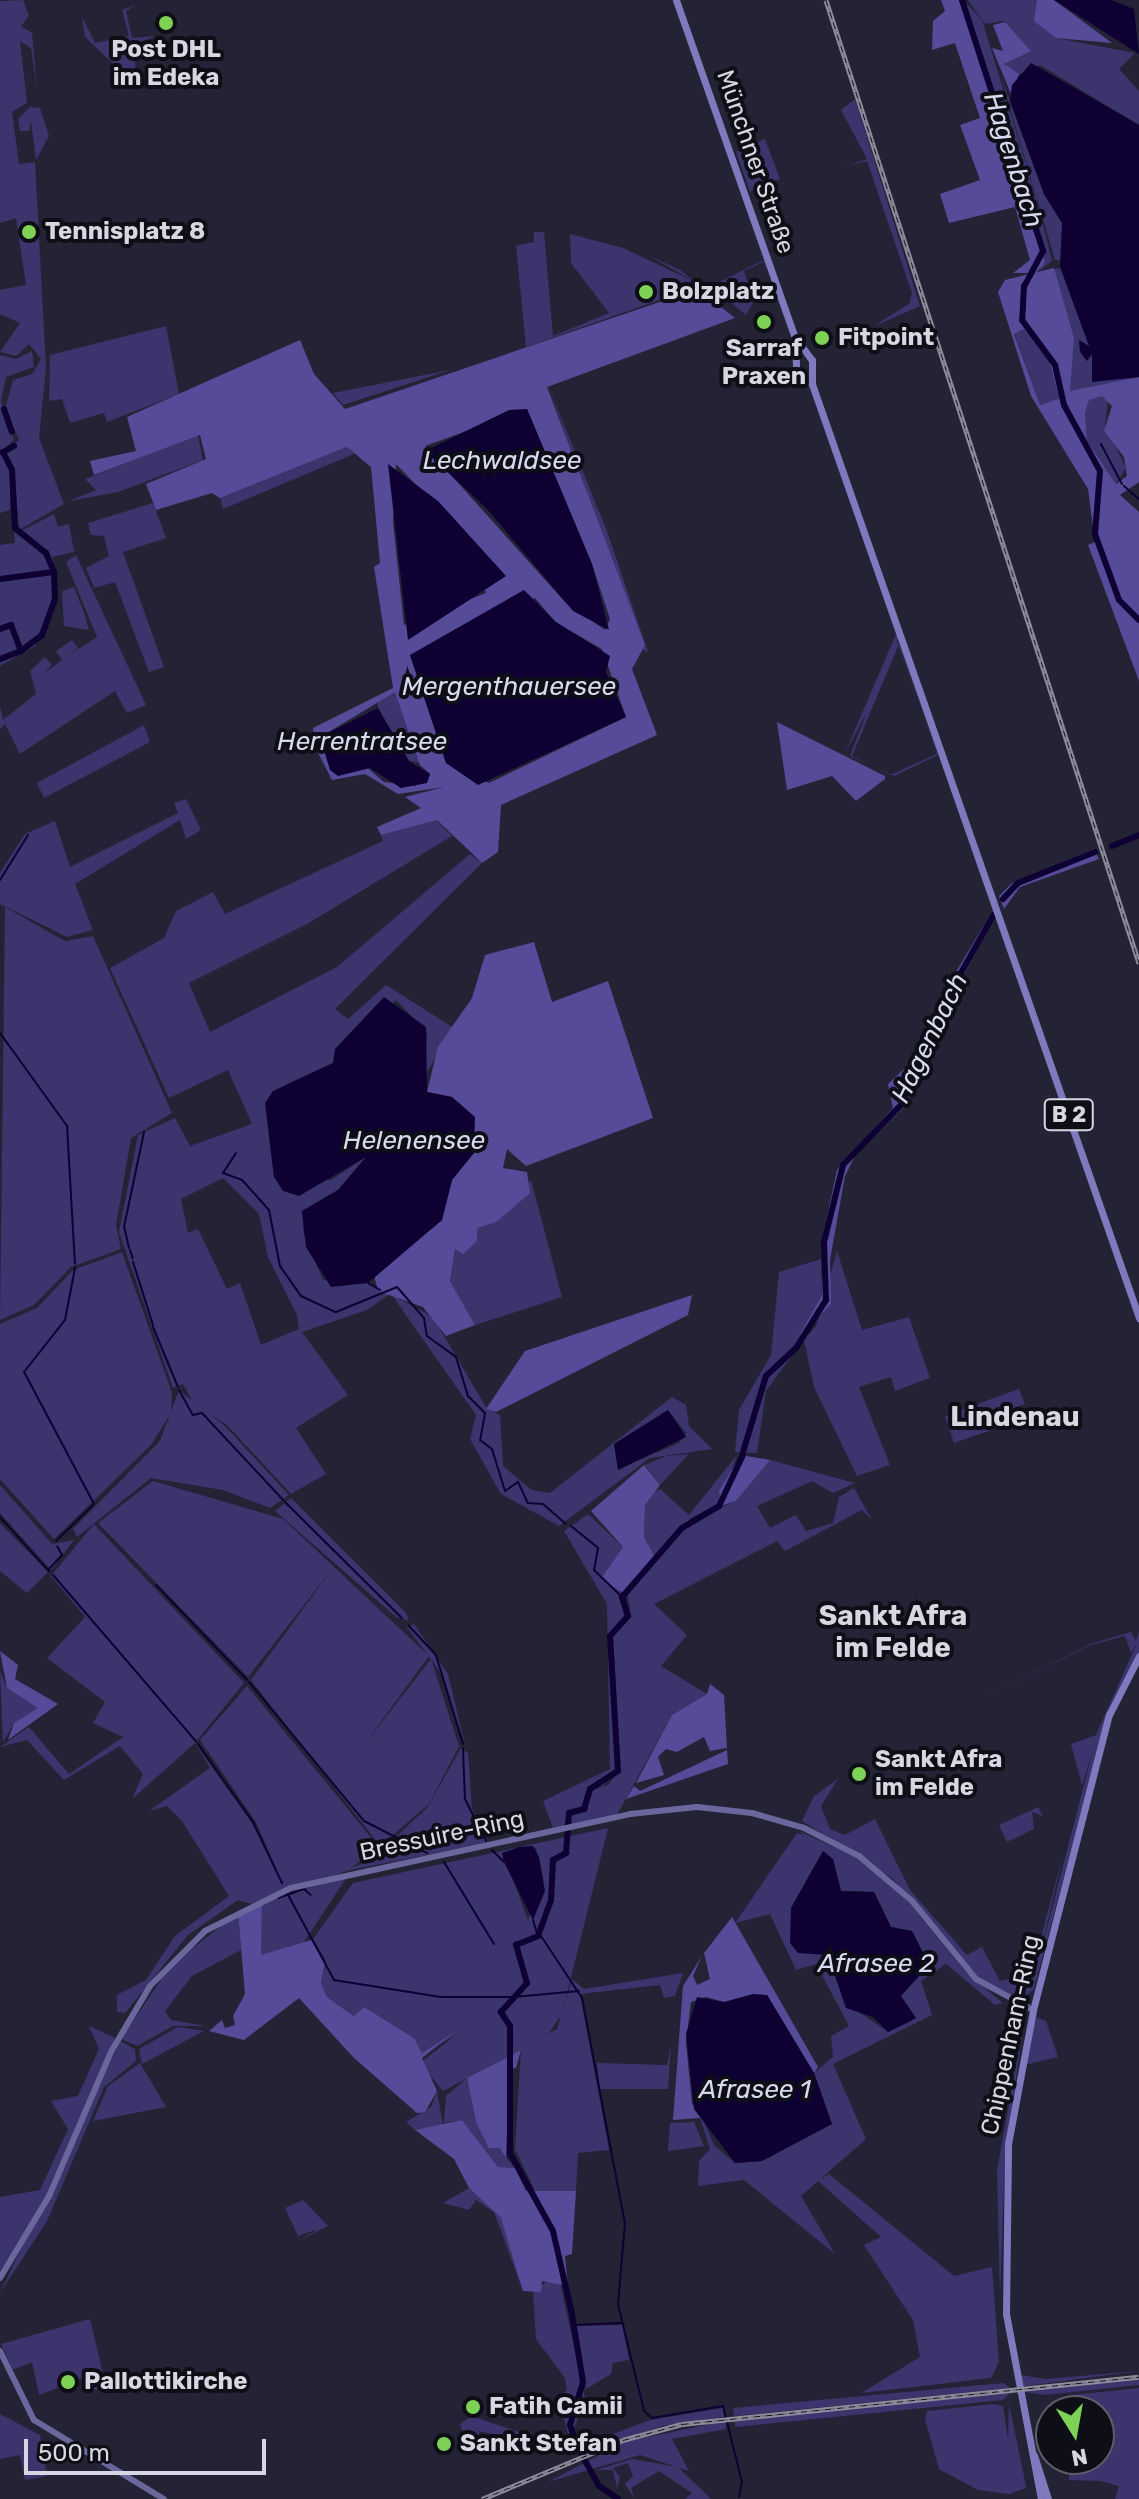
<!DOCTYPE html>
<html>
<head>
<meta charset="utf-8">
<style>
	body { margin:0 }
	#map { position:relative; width:1139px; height:2499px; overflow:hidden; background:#242336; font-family:Rubik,sans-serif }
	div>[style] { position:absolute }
	.green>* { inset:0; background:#3b346d }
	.forest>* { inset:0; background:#564b99 }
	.water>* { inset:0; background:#0e0032 }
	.stream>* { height:2px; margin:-1px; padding:0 1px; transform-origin:1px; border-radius:1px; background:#0e0032 }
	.river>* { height:6px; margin:-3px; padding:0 3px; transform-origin:3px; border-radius:3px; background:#0e0032 }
	.secondary>* { height:6px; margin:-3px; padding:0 3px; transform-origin:3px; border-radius:3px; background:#6b679d }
	.primary>* { height:7px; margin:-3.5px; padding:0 3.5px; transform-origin:3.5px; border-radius:3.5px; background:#7f79be }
	.rail>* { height:5px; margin-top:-2.5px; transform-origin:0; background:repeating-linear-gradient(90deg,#0e0e16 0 6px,#8d8c9b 0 12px); box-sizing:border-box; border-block:2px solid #8d8c9b }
	.dots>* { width:22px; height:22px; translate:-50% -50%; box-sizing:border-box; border:4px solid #0e0e16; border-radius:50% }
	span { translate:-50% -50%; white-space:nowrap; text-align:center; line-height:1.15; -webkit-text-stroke:8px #0e0e16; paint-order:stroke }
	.shield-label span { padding:2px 6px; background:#0e0e16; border:2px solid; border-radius:6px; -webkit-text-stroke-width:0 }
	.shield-label { font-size:22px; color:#d7d7e3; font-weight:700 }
	.poi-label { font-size:24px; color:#d7d7e3; font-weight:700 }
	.left { translate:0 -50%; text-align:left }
	.street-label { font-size:24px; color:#d7d7e3 }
	.water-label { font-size:26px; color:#d8d8ee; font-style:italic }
	.quarter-label { font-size:28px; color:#d7d7e3; font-weight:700 }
	.north { position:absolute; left:1035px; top:2395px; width:80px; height:80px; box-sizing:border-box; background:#0e0e16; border:2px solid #5e5e68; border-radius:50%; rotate:169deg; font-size:22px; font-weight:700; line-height:32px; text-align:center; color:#d7d7e3 }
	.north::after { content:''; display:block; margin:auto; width:28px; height:36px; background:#7dd154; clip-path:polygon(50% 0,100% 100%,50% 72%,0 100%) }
	.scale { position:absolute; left:24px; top:2439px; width:242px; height:36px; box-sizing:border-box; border:4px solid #d7d7e3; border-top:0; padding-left:10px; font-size:24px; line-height:28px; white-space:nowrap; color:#d7d7e3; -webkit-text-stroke:6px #0e0e16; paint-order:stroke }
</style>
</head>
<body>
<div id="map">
	<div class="green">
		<i style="clip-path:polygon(23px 0,29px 16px,21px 26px,32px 33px,37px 89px,31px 48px,20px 41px,27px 103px,12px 112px,19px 164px,35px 162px,46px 368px,39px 438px,64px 504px,19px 530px,14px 468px,4px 452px,19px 440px,5px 409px,13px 380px,32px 374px,41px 359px,29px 344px,16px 356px,0 352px,20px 323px,0 314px,0 290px,26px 285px,16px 218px,0 223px,0 1px)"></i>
		<i style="clip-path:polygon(963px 0,982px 20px,1037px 200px,1052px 261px,1039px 271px,1045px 251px)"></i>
		<i style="clip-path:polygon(968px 0,1037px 0,1056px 38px,1135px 53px,1119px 69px,1139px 91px,1139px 125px,1040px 65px,1016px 76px,1004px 69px,1008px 57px,1030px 50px,1004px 21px,985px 24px)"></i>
		<i style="clip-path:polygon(136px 5px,126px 11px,132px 38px,156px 36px,131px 45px,137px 74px,126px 76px,85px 37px,82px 17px,95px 43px,129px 36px,131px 44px,122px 10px)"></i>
		<i style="clip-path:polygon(1000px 74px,1044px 194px,1062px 223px,1062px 261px,1055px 260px)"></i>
		<i style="clip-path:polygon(855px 99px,920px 306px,872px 327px,909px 304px,912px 293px,867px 161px,844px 167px,867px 159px,841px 110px)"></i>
		<i style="clip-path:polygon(30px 107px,40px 108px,49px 136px,36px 160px,31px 121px,29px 131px,20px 131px,18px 119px)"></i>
		<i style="clip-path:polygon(765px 139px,780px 179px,750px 192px,736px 152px)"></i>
		<i style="clip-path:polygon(534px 232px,544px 232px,553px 336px,609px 313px,571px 263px,570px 234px,623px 248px,695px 282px,648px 255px,682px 271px,699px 286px,526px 347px,516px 246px,534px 242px)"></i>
		<i style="clip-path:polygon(763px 262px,744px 271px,754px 300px,746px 315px,711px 286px,762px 261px,764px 262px,766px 271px)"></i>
		<i style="clip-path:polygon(1060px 268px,1139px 391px,1108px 399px,1105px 425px,1126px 468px,1116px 484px,1087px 441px,1085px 412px,1067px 402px,1053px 269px)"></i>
		<i style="clip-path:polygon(166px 326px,179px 394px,107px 422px,104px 413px,70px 423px,62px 399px,49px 401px,50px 355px)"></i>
		<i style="clip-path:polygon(1024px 329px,1047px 352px,1059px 400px,1040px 405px,1014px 333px)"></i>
		<i style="clip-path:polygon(32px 351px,34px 367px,6px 377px,1px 401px,14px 439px,2px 452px,11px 470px,10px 510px,0 513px,0 355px,16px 359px)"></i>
		<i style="clip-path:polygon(450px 370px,343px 405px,333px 393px)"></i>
		<i style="clip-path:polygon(evenodd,808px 383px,809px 382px,898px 638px,897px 641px,938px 755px,894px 776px,850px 756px,867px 712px,845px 753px,896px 634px,808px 383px,899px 644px,937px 754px,890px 775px,852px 756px,899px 644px)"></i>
		<i style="clip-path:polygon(548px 385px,608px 534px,648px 652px,643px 650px)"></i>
		<i style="clip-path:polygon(198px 435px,203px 460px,118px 492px,69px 501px,96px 490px,85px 479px)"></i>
		<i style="clip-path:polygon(347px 447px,354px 454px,223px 509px,220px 498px)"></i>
		<i style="clip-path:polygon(153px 503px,166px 538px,123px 552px,164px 667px,149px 672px,115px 582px,94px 588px,86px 568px,109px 556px,104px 536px,91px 535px,88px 523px)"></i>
		<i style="clip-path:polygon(54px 514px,58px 527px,69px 524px,74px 552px,52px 557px,56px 571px,50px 561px,54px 599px,35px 646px,0 666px,0 545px,15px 543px,14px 532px,49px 559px,19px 532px)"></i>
		<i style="clip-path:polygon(76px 555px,146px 705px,127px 713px,115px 691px,20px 754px,5px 724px,0 729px,0 707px,3px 720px,36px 694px,30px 671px,45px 657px,52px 665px,42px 675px,62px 660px,56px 651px,72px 640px,78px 648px,64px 658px,97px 637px,66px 562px)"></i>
		<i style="clip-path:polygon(74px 587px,84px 613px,89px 630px,64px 626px,62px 591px)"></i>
		<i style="clip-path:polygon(395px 691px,407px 713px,425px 764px,409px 761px,382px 723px,377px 702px)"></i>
		<i style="clip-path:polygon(144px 725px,150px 742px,44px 798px,37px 783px)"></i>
		<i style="clip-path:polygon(186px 799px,201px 830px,186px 839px,180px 820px,75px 884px,93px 930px,67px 937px,0 904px,0 873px,25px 834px,55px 821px,70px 867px,178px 813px,174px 803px)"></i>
		<i style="clip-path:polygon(evenodd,436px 820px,452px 836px,307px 924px,189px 983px,210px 1032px,337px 967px,470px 854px,482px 863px,335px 1009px,348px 1019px,386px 985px,454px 1028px,425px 1075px,427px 1032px,396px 1000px,333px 1063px,285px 1085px,267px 1118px,274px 1177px,331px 1180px,366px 1157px,338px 1190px,302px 1211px,304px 1235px,323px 1280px,368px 1283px,390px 1294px,367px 1310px,302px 1332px,348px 1395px,296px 1428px,326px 1474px,291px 1494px,227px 1425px,194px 1404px,183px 1384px,173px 1388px,119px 1232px,138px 1135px,175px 1118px,190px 1146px,252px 1124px,228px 1070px,169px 1098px,110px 968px,164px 938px,176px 911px,213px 892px,225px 914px,383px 841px,381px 835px,436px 820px,223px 1178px,259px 1214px,268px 1257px,297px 1315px,299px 1329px,261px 1345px,240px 1283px,227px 1289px,198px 1229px,188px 1233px,181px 1199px,223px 1178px)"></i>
		<i style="clip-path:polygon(5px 907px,65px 941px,93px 936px,172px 1113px,131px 1138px,116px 1225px,121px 1249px,71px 1267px,34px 1305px,0 1320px)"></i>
		<i style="clip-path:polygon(531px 1180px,562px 1297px,475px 1325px,450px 1281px,455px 1249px,463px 1253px,477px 1239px,477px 1228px)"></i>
		<i style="clip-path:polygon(837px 1251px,862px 1330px,909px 1317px,930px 1378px,895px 1391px,891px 1377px,859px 1387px,890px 1465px,857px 1476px,814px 1387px,804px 1340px,816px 1326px)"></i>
		<i style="clip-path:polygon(122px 1252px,172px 1393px,171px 1413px,151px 1445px,54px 1539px,0 1479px,0 1324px,37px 1308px,73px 1270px)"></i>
		<i style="clip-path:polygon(821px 1259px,822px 1295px,796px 1344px,765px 1376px,755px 1400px,766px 1378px,803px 1340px,766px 1391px,757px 1453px,735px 1452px,739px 1410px,771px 1355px,779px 1272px)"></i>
		<i style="clip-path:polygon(evenodd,392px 1295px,433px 1317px,487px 1409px,500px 1415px,503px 1466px,532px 1490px,550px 1493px,672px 1397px,686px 1405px,689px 1426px,712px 1449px,650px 1458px,559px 1526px,501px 1494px,470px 1439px,476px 1415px,392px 1295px,668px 1410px,686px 1433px,679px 1443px,618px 1469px,614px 1444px,668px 1410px)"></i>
		<i style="clip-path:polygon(1019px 1389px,1025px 1404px,996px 1414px,1000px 1427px,954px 1443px,945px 1416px)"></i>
		<i style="clip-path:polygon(179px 1390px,225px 1426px,289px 1495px,270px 1508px,223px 1490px,151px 1478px,77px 1537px,73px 1529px,160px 1441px)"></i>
		<i style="clip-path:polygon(689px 1454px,660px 1485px,645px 1465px,666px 1456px)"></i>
		<i style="clip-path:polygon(737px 1455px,720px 1503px,691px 1518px,655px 1557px,644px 1537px,645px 1505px,653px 1493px,660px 1489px,689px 1515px)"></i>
		<i style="clip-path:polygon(770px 1460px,855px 1483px,833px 1493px,812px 1481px,757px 1506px,770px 1528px,796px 1515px,806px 1531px,833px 1523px,839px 1497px,854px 1488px,872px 1520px,862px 1510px,785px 1551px,777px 1541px,654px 1604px,687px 1635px,661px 1666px,707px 1694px,672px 1715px,617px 1815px,568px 1825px,570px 1815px,585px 1811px,592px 1790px,608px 1785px,620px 1770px,613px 1633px,631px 1616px,627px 1590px,693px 1520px,736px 1501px)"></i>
		<i style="clip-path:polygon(153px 1481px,283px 1519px,429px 1656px,364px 1745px,431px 1659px,459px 1746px,429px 1804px,380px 1846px,251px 1680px,333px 1568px,248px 1677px,98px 1523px)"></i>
		<i style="clip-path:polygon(0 1485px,52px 1544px,74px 1540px,51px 1570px,0 1513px)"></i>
		<i style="clip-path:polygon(291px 1498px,406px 1613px,409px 1621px,396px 1617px,275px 1511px)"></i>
		<i style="clip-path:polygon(588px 1514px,623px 1547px,603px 1580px,620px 1591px,627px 1616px,609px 1636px,618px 1767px,604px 1785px,586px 1791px,582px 1808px,568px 1812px,564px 1826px,553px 1828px,543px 1801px,610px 1769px,607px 1604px,564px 1531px)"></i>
		<i style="clip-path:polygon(0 1523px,48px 1572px,27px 1593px,0 1571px)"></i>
		<i style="clip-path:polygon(94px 1524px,244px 1683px,194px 1744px,132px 1799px,143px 1774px,120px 1746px,64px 1780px,27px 1740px,0 1747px,29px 1727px,69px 1774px,123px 1737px,93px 1723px,105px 1702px,47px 1658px,85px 1617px,51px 1576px)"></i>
		<i style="clip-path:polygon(414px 1624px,448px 1674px,465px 1745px,441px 1673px,407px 1627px)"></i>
		<i style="clip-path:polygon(1139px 1631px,1139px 1653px,1106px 1720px,1034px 1989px,1020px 2001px,974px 1974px,892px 1878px,802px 1821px,814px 1796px,838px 1779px,821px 1806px,830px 1829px,845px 1835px,875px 1819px,910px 1890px,967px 1955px,982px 1947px,1000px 1981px,1018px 1977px,1035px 1960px,1063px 1855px,1040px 1955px,1093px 1750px,1082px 1785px,1071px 1744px,1096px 1735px,1137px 1643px,1131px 1653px,1125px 1636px,1091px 1645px,976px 1700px,1091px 1644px,1131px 1632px,1136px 1641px)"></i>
		<i style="clip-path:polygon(0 1671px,7px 1688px,39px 1708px,14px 1723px,3px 1742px)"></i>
		<i style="clip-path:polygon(247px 1686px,379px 1847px,351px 1868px,371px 1860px,427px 1808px,461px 1748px,468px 1753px,472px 1809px,488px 1843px,350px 1870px,251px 1904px,238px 1900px,188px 1935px,125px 2013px,117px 2012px,117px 1995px,146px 1980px,175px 1936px,229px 1896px,182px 1821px,167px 1806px,149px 1811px,210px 1768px,196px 1745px,252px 1823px,282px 1882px,256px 1822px,200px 1740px)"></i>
		<i style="clip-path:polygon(1038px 1807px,1043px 1816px,1032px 1812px,1034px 1829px,1007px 1842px,999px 1825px)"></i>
		<i style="clip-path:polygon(evenodd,608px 1828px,562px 2014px,547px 2036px,443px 2091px,420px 2063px,456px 2035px,422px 2053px,414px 2038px,364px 2007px,355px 2016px,327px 1997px,321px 1983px,326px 1961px,313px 1939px,353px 1883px,608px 1828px,536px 1848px,543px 1880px,528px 1920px,503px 1853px,536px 1848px)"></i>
		<i style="clip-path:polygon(evenodd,799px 1831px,856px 1857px,901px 1893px,966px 1972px,1003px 2003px,995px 2005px,946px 1964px,921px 1981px,932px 2015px,833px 2064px,866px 2139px,801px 2196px,835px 2254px,744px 2180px,698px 2186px,699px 2161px,710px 2149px,692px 2093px,714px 2145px,735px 2163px,762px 2161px,832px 2124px,814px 2073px,833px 2057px,831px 2036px,849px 2026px,816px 1964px,796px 1970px,770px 1914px,735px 1923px,797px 1833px,804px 1835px,799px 1831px,823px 1851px,833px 1859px,841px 1891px,874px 1892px,891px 1927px,912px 1931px,929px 1965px,901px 1996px,912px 2021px,888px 2032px,844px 2002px,828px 1955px,792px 1934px,791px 1908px,823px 1851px)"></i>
		<i style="clip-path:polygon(347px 1877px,304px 1942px,260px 1956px,262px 1901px)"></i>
		<i style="clip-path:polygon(238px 1913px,241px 1950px,192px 1976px,165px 2011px,171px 2020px,206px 2026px,173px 2026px,137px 2046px,121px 2039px,171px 1965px)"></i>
		<i style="clip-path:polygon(683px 1973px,675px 1996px,664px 1998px,660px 1985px,580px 1994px,609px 2150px,578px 2153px,576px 2191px,535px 2191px,515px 2149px,521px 2049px,557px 2029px,572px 1979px,584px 1989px)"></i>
		<i style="clip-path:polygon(1025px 2017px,1005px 2154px,1000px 2299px,997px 2170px)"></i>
		<i style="clip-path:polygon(1036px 2017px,1046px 2021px,1058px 2057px,1024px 2065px)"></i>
		<i style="clip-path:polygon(89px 2026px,115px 2038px,42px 2204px,0 2272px,0 2197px,40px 2190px,68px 2129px,51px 2101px,78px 2096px,99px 2049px)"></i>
		<i style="clip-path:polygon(178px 2027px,204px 2031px,142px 2064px,139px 2049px)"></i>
		<i style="clip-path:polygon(120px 2041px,135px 2049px,136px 2061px,104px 2087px,47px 2221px,0 2293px)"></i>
		<i style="clip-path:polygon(671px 2046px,668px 2089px,600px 2089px,597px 2063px,667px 2065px)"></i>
		<i style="clip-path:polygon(140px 2063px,166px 2107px,93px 2121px,108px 2086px)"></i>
		<i style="clip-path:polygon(467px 2078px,476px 2122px,515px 2168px,498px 2167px,462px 2120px,444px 2123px,446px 2096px)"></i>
		<i style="clip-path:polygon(437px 2091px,443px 2125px,415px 2130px,406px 2122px,431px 2107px)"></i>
		<i style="clip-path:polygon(694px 2122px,704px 2146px,668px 2151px,670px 2123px)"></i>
		<i style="clip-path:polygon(829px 2174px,954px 2276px,992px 2267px,999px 2362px,991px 2378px,861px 2393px,920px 2357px,913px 2320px,864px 2245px,881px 2237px,818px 2181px)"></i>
		<i style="clip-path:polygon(469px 2188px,501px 2218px,513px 2246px,523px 2291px,494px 2212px,476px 2200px,469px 2210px,443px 2203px)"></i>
		<i style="clip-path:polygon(303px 2200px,328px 2226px,300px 2240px,318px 2229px,298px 2236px,285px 2208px)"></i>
		<i style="clip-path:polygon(558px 2273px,585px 2398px,570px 2440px,558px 2398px,567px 2390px,565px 2378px,536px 2339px,533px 2292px)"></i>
		<i style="clip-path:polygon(90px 2319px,106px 2386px,89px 2392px,83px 2378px,72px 2382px,69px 2375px,60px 2379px,65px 2385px,39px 2395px,32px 2362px,13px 2370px,1px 2344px)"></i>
		<i style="clip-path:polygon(622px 2325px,629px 2360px,613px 2363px,611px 2374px,586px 2389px,575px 2326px)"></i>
		<i style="clip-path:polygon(1139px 2371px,1018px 2387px,1015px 2374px,1046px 2379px)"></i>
		<i style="clip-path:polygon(1139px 2379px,1139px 2385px,1045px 2395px,1018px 2391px)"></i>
		<i style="clip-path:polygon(1004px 2383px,1010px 2388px,734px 2416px,733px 2408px)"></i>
		<i style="clip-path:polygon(1139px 2388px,1139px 2499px,1115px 2499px,1119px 2486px,1101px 2481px,1069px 2480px,1069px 2459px,1099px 2459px,1099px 2411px,1068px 2411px,1072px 2395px)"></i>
		<i style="clip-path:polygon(1011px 2392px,1003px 2400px,735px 2427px,735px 2420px)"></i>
		<i style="clip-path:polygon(992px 2404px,1003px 2406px,1008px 2439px,1009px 2404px,1024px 2476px,1026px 2488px,1009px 2494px,978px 2490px,939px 2469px,925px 2419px,927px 2411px)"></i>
		<i style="clip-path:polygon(723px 2408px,724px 2417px,662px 2426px,583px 2454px,579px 2447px,650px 2420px)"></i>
		<i style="clip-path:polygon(0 2414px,40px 2435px,47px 2476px,25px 2480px,20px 2455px,0 2459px)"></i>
		<i style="clip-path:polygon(471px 2416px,522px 2433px,533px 2432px,518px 2440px,479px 2431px,481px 2443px,468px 2447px,460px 2424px)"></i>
		<i style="clip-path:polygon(725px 2421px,726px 2429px,672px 2439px,689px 2471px,640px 2455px,548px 2482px,624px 2442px)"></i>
		<i style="clip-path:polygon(632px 2459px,678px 2467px,711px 2499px,685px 2499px,692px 2493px,659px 2471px,631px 2488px,635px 2499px,625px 2484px,633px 2476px,628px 2463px,613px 2468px,620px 2477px,617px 2488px,613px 2470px,596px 2470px)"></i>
	</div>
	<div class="forest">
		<i style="clip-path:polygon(941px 0,961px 0,1045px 262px,1036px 273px,1013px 273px,1030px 260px,1015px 207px,949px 223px,940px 194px,980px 180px,960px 125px,980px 118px,955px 43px,932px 50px,933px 21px,945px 11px)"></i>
		<i style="clip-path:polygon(1037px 0,1054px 0,1112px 43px,1056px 38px,1034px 21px)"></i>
		<i style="clip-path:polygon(1005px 22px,1031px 51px,1004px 64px,1019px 74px,1011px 94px,992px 48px,1003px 51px,993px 25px)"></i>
		<i style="clip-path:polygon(evenodd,1054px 268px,1074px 338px,1070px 391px,1139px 377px,1139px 482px,1120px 495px,1139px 512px,1139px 681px,1088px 545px,1095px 542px,1088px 489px,1031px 396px,998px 292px,1005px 280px,1054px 268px,1024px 329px,1047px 352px,1059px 399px,1040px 405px,1014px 334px,1024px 329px,1054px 268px,1102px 396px,1112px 406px,1104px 431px,1124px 457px,1127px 476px,1116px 484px,1087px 441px,1085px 412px,1089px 400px,1102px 396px)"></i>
		<i style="clip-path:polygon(evenodd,698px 289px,735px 318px,547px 387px,645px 645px,632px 669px,657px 735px,501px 805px,498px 852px,482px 863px,437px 820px,381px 835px,377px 827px,421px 808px,405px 797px,444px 787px,398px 794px,365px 774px,332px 780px,314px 745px,313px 728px,393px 688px,374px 567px,380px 563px,371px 467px,347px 447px,220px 498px,212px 493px,156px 510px,146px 484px,206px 459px,200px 435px,94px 475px,90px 461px,136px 451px,127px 417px,300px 340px,314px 374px,345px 409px,698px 289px,527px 409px,592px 564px,610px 619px,605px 630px,565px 602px,425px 446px,527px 409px,698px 289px,396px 464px,458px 528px,486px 593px,404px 625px,393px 522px,396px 464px,698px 289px,535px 598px,555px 622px,602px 649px,626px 717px,489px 783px,446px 763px,410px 655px,535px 598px,698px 289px,395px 692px,420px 765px,430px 774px,415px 786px,384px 782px,327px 733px,395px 692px)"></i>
		<i style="clip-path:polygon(777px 722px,885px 776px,885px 779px,856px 801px,832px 776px,787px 790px)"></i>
		<i style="clip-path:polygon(1094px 849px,1099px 859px,1020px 887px,1004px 909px,999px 896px,1011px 884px)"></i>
		<i style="clip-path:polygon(993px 910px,995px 917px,954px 993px,950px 982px)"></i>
		<i style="clip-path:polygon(534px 942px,552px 1002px,608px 981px,653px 1118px,526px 1166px,507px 1149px,503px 1168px,527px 1172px,530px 1193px,496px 1222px,477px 1228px,477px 1241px,463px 1254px,455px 1249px,450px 1281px,475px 1325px,446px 1336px,423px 1307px,378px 1291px,374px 1275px,442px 1220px,452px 1180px,467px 1161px,452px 1097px,427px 1092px,438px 1047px,472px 998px,485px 955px)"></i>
		<i style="clip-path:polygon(905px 1068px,913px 1071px,909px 1102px,855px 1156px,845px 1176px,830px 1260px,831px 1304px,798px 1338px,822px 1295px,822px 1240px,837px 1170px,893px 1108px,888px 1084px)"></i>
		<i style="clip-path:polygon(692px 1295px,688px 1315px,496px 1412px,486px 1409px,525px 1351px)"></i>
		<i style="clip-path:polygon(741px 1455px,770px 1460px,736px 1501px,721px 1506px,719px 1491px)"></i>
		<i style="clip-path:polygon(644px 1465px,660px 1485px,645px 1505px,644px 1537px,655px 1557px,623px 1593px,601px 1579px,623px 1547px,591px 1511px)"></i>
		<i style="clip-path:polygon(0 1651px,18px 1665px,15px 1679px,58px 1704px,8px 1740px,14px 1723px,38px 1708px,7px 1688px)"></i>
		<i style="clip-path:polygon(710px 1684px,724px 1695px,727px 1748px,710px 1751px,704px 1737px,677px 1752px,666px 1749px,658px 1757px,664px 1775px,636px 1783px,672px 1715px,707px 1694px)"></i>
		<i style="clip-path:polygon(727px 1750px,728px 1764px,626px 1799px,634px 1786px,640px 1791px)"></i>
		<i style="clip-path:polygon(262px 1901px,261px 1955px,311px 1940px,325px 1963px,321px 1983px,327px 1997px,354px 2016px,364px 2007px,414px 2038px,422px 2053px,455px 2032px,422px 2058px,437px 2091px,425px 2112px,417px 2113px,354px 2058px,299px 1998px,244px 2040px,209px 2031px,222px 2020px,225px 2028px,235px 2025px,233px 2016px,245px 1994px,238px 1913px)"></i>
		<i style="clip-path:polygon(732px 1917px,818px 2067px,814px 2073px,767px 1995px,724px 2002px,706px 1997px,691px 2002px,686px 2043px,692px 2103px,701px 2118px,673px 2120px,683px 1986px,702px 1956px,693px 1976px,697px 1985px,710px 1979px,704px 1953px)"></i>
		<i style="clip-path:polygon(521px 2050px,516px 2068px,509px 2069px,506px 2158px,499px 2148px,489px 2148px,476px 2122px,467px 2078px)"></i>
		<i style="clip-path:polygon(462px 2120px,498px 2167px,515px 2168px,526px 2191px,576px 2191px,572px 2254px,565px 2256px,568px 2286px,542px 2281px,541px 2292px,523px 2291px,501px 2218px,469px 2188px,454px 2159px,415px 2130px)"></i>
	</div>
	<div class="water">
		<i style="clip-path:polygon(1054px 0,1111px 0,1134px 9px,1139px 54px)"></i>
		<i style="clip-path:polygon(1031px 63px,1139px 125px,1139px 377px,1092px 382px,1092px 354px,1087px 361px,1080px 352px,1079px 340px,1089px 346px,1060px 267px,1062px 223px,1044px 194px,1010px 101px,1012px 85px)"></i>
		<i style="clip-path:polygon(527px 409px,592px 564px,609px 630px,573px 611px,487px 509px,425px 451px,509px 410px)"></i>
		<i style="clip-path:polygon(388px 464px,438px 501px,506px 576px,408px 640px)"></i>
		<i style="clip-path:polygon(524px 590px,556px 622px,610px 656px,606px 672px,626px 717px,478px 785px,446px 763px,410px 655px)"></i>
		<i style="clip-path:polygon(378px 708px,409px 761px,430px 774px,427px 783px,401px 788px,370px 768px,338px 776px,330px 770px,320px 737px)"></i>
		<i style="clip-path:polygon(384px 997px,426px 1027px,427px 1092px,452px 1097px,475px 1117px,474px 1153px,452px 1180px,442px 1220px,368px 1283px,331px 1287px,306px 1247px,302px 1211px,338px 1190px,366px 1157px,299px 1196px,283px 1191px,274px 1177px,265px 1103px,273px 1091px,333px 1063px,335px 1049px)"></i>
		<i style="clip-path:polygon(668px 1410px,686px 1437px,618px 1470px,614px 1444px)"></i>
		<i style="clip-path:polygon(519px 1847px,533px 1846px,539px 1857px,545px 1891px,533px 1920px,504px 1862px,502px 1853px)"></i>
		<i style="clip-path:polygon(823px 1851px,833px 1859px,841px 1891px,874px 1892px,891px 1927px,912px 1931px,929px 1965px,901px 1996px,916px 2018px,888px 2032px,873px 2017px,846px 2008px,828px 1955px,798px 1953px,790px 1943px,791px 1908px)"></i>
		<i style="clip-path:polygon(753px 1994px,767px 1995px,814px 2073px,832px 2124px,762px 2161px,735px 2163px,694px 2109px,686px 2034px,697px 1997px,724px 2002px)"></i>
	</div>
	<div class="stream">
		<i style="left:1101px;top:444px;width:45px;rotate:62.3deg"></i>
		<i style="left:1124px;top:486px;width:20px;rotate:41deg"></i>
		<i style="left:0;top:880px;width:53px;rotate:-58.1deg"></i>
		<i style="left:0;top:1033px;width:115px;rotate:54.2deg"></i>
		<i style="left:67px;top:1126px;width:138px;rotate:86.7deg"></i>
		<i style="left:236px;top:1153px;width:24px;rotate:123deg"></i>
		<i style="left:223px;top:1173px;width:20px;rotate:20deg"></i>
		<i style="left:242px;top:1180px;width:40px;rotate:48deg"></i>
		<i style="left:269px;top:1210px;width:57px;rotate:78.9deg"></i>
		<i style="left:280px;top:1266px;width:37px;rotate:55deg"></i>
		<i style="left:301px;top:1296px;width:38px;rotate:25deg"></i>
		<i style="left:336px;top:1312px;width:66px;rotate:-22.3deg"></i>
		<i style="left:397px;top:1287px;width:41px;rotate:48.9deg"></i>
		<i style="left:424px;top:1318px;width:18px;rotate:81deg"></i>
		<i style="left:427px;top:1336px;width:36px;rotate:36deg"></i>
		<i style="left:456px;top:1357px;width:41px;rotate:72.9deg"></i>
		<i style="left:468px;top:1396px;width:24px;rotate:45deg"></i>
		<i style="left:485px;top:1413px;width:27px;rotate:100deg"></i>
		<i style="left:480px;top:1440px;width:15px;rotate:37deg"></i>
		<i style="left:492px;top:1449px;width:44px;rotate:72.8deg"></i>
		<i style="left:505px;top:1491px;width:16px;rotate:-35deg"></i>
		<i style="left:518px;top:1482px;width:23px;rotate:65deg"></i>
		<i style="left:528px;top:1503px;width:15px;rotate:4deg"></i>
		<i style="left:543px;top:1504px;width:30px;rotate:41deg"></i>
		<i style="left:129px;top:1248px;width:22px;rotate:-103deg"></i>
		<i style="left:124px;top:1227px;width:97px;rotate:-78.1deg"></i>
		<i style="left:130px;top:1250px;width:9px;rotate:72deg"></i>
		<i style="left:133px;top:1262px;width:66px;rotate:72.4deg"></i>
		<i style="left:368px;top:1283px;width:14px;rotate:30deg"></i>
		<i style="left:153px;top:1327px;width:65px;rotate:67.4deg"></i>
		<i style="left:179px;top:1390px;width:29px;rotate:61deg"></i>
		<i style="left:193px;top:1415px;width:9px;rotate:-13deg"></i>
		<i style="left:202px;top:1413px;width:119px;rotate:47deg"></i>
		<i style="left:285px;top:1502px;width:165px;rotate:44.8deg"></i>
		<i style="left:0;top:1517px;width:73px;rotate:47.8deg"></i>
		<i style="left:571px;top:1526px;width:35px;rotate:39deg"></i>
		<i style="left:598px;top:1548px;width:22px;rotate:100deg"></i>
		<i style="left:594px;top:1570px;width:39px;rotate:44deg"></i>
		<i style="left:56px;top:1541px;width:53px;rotate:-44.2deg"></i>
		<i style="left:94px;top:1504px;width:149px;rotate:-117.9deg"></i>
		<i style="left:24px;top:1372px;width:66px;rotate:-51.7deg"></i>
		<i style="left:65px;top:1320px;width:53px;rotate:-79.1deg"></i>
		<i style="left:48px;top:1570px;width:21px;rotate:-47deg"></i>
		<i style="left:62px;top:1555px;width:10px;rotate:-119deg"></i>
		<i style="left:53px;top:1575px;width:219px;rotate:49.3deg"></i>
		<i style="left:156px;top:1585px;width:132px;rotate:46.2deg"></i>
		<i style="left:409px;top:1626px;width:40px;rotate:47deg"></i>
		<i style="left:436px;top:1655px;width:93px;rotate:73.1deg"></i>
		<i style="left:249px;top:1682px;width:180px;rotate:50.4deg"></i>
		<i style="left:364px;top:1821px;width:71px;rotate:26.9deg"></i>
		<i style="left:198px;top:1744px;width:95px;rotate:54.8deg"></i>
		<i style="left:253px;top:1822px;width:68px;rotate:64.6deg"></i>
		<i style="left:463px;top:1748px;width:51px;rotate:87.8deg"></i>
		<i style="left:465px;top:1799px;width:47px;rotate:63.4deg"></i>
		<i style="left:492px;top:1850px;width:17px;rotate:45deg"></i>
		<i style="left:444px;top:1862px;width:96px;rotate:58.6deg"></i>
		<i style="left:287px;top:1893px;width:99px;rotate:61.6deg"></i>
		<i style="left:334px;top:1980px;width:108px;rotate:9deg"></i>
		<i style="left:441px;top:1997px;width:72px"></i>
		<i style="left:278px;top:1898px;width:28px;rotate:-19deg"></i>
		<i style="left:304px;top:1889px;width:9px;rotate:41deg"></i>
		<i style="left:533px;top:1920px;width:17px;rotate:73deg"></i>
		<i style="left:539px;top:1933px;width:78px;rotate:56.5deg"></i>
		<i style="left:582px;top:1998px;width:229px;rotate:79.2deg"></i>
		<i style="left:625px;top:2223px;width:81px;rotate:94.9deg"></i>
		<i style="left:618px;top:2304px;width:110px;rotate:76.3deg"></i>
		<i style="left:644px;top:2411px;width:11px;rotate:41deg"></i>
		<i style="left:652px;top:2418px;width:72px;rotate:-9.6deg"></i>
		<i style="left:723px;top:2406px;width:78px;rotate:76deg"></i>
		<i style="left:742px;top:2482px;width:15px;rotate:101deg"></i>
		<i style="left:514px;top:1997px;width:65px;rotate:-5.3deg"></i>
		<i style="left:572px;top:2325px;width:50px;rotate:-2.3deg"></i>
	</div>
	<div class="river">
		<i style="left:962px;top:0;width:264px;rotate:72.1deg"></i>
		<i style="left:1043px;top:251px;width:40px;rotate:118deg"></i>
		<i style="left:1024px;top:286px;width:34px;rotate:93deg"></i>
		<i style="left:1022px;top:320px;width:56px;rotate:53.7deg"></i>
		<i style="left:1055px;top:365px;width:41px;rotate:77.3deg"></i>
		<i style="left:1064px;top:405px;width:75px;rotate:61.4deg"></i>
		<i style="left:1100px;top:471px;width:63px;rotate:94.5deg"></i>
		<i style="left:1095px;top:534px;width:70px;rotate:70deg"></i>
		<i style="left:1119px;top:600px;width:28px;rotate:45deg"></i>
		<i style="left:4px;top:409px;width:24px;rotate:71deg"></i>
		<i style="left:14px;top:446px;width:13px;rotate:151deg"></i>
		<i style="left:3px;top:452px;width:20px;rotate:63deg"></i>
		<i style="left:12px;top:470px;width:58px;rotate:87deg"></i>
		<i style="left:15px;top:528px;width:40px;rotate:39deg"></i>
		<i style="left:46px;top:553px;width:21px;rotate:67deg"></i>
		<i style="left:54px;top:572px;width:27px;rotate:88deg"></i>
		<i style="left:55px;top:599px;width:38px;rotate:110deg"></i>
		<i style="left:42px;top:635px;width:26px;rotate:143deg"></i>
		<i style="left:0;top:579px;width:54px;rotate:-7.4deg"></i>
		<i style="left:0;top:629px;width:12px;rotate:-20deg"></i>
		<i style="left:11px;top:625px;width:28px;rotate:69deg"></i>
		<i style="left:21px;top:651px;width:22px;rotate:159deg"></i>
		<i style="left:1112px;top:846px;width:29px;rotate:-22deg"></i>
		<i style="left:1003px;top:899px;width:22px;rotate:-47deg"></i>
		<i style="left:1018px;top:883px;width:83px;rotate:-21.9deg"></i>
		<i style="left:743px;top:1452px;width:79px;rotate:-73.2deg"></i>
		<i style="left:766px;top:1376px;width:41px;rotate:-43deg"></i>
		<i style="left:796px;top:1348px;width:57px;rotate:-58deg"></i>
		<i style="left:826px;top:1300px;width:58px;rotate:-92deg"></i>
		<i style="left:824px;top:1242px;width:79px;rotate:-76.1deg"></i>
		<i style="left:843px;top:1165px;width:85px;rotate:-46deg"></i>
		<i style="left:902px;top:1104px;width:71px;rotate:-71.1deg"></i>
		<i style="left:925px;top:1037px;width:141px;rotate:-60.7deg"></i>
		<i style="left:575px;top:2441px;width:17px;rotate:-107deg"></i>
		<i style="left:570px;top:2425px;width:45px;rotate:-73.2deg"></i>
		<i style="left:583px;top:2382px;width:69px;rotate:-99.2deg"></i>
		<i style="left:572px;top:2314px;width:85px;rotate:-102.9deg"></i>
		<i style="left:553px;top:2231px;width:89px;rotate:-118.9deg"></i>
		<i style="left:510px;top:2153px;width:127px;rotate:-90deg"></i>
		<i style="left:510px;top:2026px;width:17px;rotate:-123deg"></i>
		<i style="left:501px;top:2012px;width:39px;rotate:-48deg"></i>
		<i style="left:527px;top:1983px;width:40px;rotate:-106deg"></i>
		<i style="left:516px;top:1945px;width:24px;rotate:-22deg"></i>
		<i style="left:538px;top:1936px;width:38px;rotate:-70deg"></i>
		<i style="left:551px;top:1900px;width:40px;rotate:-87.1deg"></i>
		<i style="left:553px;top:1860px;width:15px;rotate:-28deg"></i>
		<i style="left:566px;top:1853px;width:40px;rotate:-85.7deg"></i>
		<i style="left:569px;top:1813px;width:16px;rotate:-15deg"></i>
		<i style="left:584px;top:1809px;width:21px;rotate:-73deg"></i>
		<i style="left:590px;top:1789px;width:33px;rotate:-33deg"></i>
		<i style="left:618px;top:1771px;width:135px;rotate:-93.4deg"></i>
		<i style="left:610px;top:1636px;width:27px;rotate:-48deg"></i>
		<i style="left:628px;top:1616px;width:20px;rotate:-108deg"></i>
		<i style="left:622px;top:1597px;width:91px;rotate:-49deg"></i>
		<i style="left:682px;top:1528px;width:43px;rotate:-30.7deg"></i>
		<i style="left:719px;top:1506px;width:56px;rotate:-64.8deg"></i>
		<i style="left:578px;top:2448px;width:43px;rotate:61.1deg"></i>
		<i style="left:599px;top:2486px;width:23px;rotate:34deg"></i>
	</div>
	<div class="secondary">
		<i style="left:0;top:2278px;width:96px;rotate:-59.1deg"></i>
		<i style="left:49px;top:2196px;width:159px;rotate:-66.7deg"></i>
		<i style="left:112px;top:2050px;width:74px;rotate:-59.3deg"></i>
		<i style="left:150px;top:1986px;width:78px;rotate:-45deg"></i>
		<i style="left:205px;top:1931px;width:96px;rotate:-26.6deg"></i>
		<i style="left:291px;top:1888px;width:347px;rotate:-12.3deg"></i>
		<i style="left:630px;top:1814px;width:67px;rotate:-6deg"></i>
		<i style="left:697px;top:1807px;width:55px;rotate:6.2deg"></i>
		<i style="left:752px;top:1813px;width:54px;rotate:16.1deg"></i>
		<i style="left:804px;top:1828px;width:62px;rotate:27deg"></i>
		<i style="left:859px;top:1856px;width:70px;rotate:40.3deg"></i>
		<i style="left:912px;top:1901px;width:101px;rotate:50.6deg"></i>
		<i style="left:976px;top:1979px;width:65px;rotate:28.5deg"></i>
		<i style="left:0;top:2351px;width:77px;rotate:63.8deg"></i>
		<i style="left:34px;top:2420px;width:152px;rotate:31.3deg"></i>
	</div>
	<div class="primary">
		<i style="left:676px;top:0;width:357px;rotate:70.6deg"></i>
		<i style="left:795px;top:337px;width:31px;rotate:88deg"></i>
		<i style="left:796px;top:368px;width:21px;rotate:45deg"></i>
		<i style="left:795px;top:337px;width:29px;rotate:54deg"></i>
		<i style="left:812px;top:360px;width:24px;rotate:90deg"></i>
		<i style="left:812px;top:384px;width:990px;rotate:70.7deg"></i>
		<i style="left:1034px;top:2455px;width:46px;rotate:72.3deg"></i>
		<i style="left:1041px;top:2499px;width:188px;rotate:-100.7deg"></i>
		<i style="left:1006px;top:2314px;width:170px;rotate:-89.3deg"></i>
		<i style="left:1008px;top:2144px;width:136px;rotate:-79.4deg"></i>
		<i style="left:1033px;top:2010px;width:305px;rotate:-75.6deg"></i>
		<i style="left:1109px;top:1715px;width:66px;rotate:-63deg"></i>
	</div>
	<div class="rail">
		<i style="left:826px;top:0;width:1013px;rotate:71.99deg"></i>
		<i style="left:482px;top:2499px;width:153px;rotate:-22.7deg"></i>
		<i style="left:623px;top:2440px;width:61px;rotate:-15.2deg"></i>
		<i style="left:682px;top:2424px;width:459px;rotate:-5.9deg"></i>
	</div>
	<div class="dots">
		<i style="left:166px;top:23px;background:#7dd154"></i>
		<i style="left:29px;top:232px;background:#7dd154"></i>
		<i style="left:646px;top:292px;background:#7dd154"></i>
		<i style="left:764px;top:322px;background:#7dd154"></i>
		<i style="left:822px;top:338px;background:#7dd154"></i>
		<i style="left:859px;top:1774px;background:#7dd154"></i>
		<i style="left:68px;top:2382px;background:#7dd154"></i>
		<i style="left:473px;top:2407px;background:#7dd154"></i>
		<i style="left:444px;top:2444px;background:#7dd154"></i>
	</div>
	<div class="shield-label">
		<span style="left:1069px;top:1115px">B 2</span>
	</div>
	<div class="poi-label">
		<span style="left:166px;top:64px">Post DHL<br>im Edeka</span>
		<span class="left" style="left:45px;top:232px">Tennisplatz 8</span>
		<span class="left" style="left:662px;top:292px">Bolzplatz</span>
		<span class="left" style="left:838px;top:338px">Fitpoint</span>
		<span style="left:764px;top:363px">Sarraf<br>Praxen</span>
		<span class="left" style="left:875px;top:1774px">Sankt Afra<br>im Felde</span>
		<span class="left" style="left:84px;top:2382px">Pallottikirche</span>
		<span class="left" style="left:489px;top:2407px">Fatih Camii</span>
		<span class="left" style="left:460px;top:2444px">Sankt Stefan</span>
	</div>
	<div class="street-label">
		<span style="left:755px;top:162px;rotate:71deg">Münchner Straße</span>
		<span style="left:442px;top:1836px;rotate:-12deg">Bressuire-Ring</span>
		<span style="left:1011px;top:2035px;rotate:-78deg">Chippenham-Ring</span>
	</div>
	<div class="water-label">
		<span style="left:1013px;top:160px;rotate:72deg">Hagenbach</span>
		<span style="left:502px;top:461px">Lechwaldsee</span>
		<span style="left:509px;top:687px">Mergenthauersee</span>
		<span style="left:362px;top:742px">Herrentratsee</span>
		<span style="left:930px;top:1038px;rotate:-64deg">Hagenbach</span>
		<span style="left:414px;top:1141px">Helenensee</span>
		<span style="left:876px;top:1964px">Afrasee 2</span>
		<span style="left:755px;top:2090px">Afrasee 1</span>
	</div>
	<div class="quarter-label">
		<span style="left:1015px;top:1417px">Lindenau</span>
		<span style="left:893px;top:1632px">Sankt Afra<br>im Felde</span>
	</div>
	<div class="north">N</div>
	<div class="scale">500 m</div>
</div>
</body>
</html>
